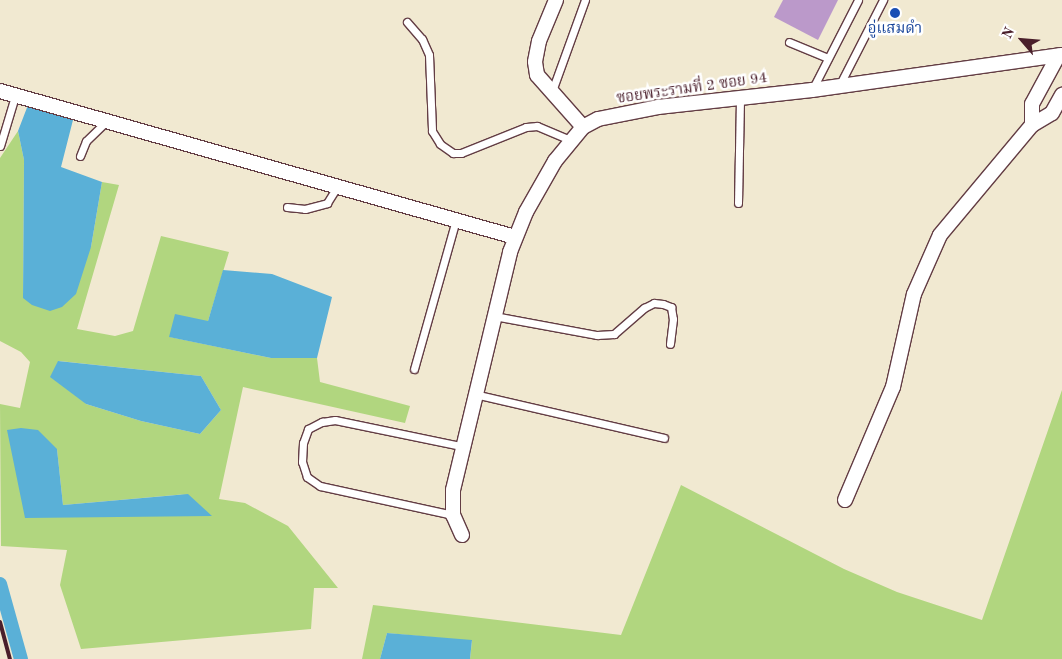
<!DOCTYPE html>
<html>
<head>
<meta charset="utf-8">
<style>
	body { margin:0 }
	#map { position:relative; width:1062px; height:659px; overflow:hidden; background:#f1e9d1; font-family:"Old Standard TT","Noto Serif Thai",serif }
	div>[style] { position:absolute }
	.green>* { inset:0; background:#b1d67f }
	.water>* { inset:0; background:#5ab0d7 }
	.canal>* { height:14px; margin:-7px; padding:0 7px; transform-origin:7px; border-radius:7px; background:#5ab0d7 }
	.building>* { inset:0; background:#bb99ca }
	.roads { filter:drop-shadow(1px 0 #633d44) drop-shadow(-1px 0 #633d44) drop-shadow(0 1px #633d44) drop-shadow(0 -1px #633d44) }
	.service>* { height:7px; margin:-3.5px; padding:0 3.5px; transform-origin:3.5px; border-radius:3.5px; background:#fff }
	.minor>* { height:14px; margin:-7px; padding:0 7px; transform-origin:7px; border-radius:7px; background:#fff }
	.rail>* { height:4px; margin:-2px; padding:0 2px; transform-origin:2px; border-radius:2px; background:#4a1f2b }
	.dots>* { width:14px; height:14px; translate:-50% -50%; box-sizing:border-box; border:2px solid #fff; border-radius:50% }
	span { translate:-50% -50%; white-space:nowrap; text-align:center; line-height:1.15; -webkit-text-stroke:5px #fff; paint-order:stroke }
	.transit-label { font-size:15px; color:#164399 }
	.street-label { font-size:15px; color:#4a1f2b }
	.north { position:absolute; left:997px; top:15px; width:50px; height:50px; -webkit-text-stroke:4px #fff; paint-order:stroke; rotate:297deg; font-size:14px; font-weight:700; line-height:20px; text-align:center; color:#4a1f2b }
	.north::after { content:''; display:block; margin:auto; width:18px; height:22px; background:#4a1f2b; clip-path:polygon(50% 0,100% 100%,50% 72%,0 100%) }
</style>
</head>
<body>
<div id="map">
	<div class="green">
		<i style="clip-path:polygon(evenodd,18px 131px,24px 160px,23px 298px,91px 247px,102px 182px,119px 185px,77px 329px,115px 336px,133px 331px,161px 236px,229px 252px,208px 321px,170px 337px,271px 358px,317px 358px,320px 382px,410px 406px,405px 423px,243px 387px,219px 499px,245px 503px,288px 526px,338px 588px,314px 588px,311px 629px,81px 649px,60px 585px,67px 550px,1px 546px,0 404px,20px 408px,30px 362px,21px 352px,0 341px,0 158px,18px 131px,59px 361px,201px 376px,221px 410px,200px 434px,141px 421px,86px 404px,59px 361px,18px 131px,57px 449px,63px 505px,187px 494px,25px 518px,57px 449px)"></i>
		<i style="clip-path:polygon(1062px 390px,1062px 659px,470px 659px,472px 641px,387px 633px,380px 659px,362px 659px,373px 605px,621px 635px,681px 485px,844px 569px,897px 592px,982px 620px)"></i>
	</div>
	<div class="water">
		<i style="clip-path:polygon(28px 105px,73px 120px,61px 167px,102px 182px,91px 247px,76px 294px,62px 307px,50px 311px,32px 305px,23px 298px,24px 160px,18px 131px)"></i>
		<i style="clip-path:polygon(223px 270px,272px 274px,332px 297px,317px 358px,271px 358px,169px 337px,175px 314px,208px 321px)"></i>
		<i style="clip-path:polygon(58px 361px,201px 376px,221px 410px,200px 434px,141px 421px,86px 404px,50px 377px)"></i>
		<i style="clip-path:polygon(21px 428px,38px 430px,57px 449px,63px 505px,188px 494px,212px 516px,25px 518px,7px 430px)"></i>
		<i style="clip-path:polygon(387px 633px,472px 640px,470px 659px,380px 659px)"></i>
	</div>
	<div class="canal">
		<i style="left:0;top:584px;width:78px;rotate:74.4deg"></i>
	</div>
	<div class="building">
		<i style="clip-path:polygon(783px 0,838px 0,818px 40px,774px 17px)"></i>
	</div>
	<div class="roads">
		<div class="service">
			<i style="left:407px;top:22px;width:23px;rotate:49deg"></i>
			<i style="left:422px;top:39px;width:17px;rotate:66deg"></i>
			<i style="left:429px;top:55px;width:76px;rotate:87.7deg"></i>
			<i style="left:432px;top:131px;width:15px;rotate:58deg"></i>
			<i style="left:440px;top:144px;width:16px;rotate:35deg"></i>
			<i style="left:453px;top:153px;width:8px"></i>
			<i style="left:461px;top:153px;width:70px;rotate:-21.8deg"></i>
			<i style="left:526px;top:127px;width:11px;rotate:-5deg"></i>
			<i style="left:537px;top:126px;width:36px;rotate:23deg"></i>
			<i style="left:789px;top:42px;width:42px;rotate:22.3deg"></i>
			<i style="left:839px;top:86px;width:97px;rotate:-62.9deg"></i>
			<i style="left:812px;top:90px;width:101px;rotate:-62.9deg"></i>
			<i style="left:552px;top:91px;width:97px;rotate:-70.1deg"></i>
			<i style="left:0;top:146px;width:52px;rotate:-73.3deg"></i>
			<i style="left:80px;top:156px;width:16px;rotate:-68deg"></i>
			<i style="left:86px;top:141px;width:28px;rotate:-44deg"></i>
			<i style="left:738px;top:203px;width:105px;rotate:-88.9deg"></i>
			<i style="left:287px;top:207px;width:18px;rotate:6deg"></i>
			<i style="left:305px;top:209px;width:23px;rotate:-15deg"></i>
			<i style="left:327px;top:203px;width:19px;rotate:-58deg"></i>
			<i style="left:494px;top:316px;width:105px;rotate:10.5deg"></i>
			<i style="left:597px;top:335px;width:17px;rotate:-3deg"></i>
			<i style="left:614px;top:334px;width:40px;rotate:-41deg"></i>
			<i style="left:644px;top:308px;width:11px;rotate:-27deg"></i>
			<i style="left:654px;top:303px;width:9px;rotate:6deg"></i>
			<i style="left:663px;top:304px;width:9px;rotate:21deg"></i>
			<i style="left:671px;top:307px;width:12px;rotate:81deg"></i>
			<i style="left:673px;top:319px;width:25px;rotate:97deg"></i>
			<i style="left:414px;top:369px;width:155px;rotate:-74.3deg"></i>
			<i style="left:474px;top:394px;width:195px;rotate:13deg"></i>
			<i style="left:453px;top:515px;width:136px;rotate:-167.7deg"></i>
			<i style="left:320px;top:486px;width:16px;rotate:-145deg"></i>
			<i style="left:307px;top:477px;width:16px;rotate:-108deg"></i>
			<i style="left:302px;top:462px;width:19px;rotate:-87deg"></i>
			<i style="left:303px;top:443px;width:15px;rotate:-70deg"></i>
			<i style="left:308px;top:429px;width:16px;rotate:-27deg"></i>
			<i style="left:322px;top:422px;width:13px;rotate:-9deg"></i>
			<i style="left:335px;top:420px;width:129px;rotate:11.7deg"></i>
		</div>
		<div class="minor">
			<i style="left:556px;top:0;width:44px;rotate:112.5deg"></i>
			<i style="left:539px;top:41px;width:21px;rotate:101deg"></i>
			<i style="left:535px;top:62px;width:13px;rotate:81deg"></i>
			<i style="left:537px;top:75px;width:69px;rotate:48.5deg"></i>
			<i style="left:0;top:91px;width:535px;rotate:15.83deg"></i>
			<i style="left:1032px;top:125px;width:21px;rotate:-90deg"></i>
			<i style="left:1032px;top:104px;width:55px;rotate:-61.6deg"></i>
			<i style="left:845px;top:500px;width:123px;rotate:-67deg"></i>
			<i style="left:893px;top:387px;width:95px;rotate:-77.3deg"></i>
			<i style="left:914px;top:294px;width:64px;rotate:-66.2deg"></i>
			<i style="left:940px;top:235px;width:143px;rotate:-50.1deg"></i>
			<i style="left:1032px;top:125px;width:23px;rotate:-31deg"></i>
			<i style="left:1052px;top:113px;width:21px;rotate:-61deg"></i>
			<i style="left:462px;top:535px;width:22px;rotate:-114deg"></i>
			<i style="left:453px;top:515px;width:25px;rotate:-90deg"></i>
			<i style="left:453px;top:490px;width:245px;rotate:-76.5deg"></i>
			<i style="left:510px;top:252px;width:43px;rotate:-68.2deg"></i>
			<i style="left:526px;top:212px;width:59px;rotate:-60.4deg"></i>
			<i style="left:555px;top:161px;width:44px;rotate:-50.5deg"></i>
			<i style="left:583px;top:127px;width:17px;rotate:-28deg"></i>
			<i style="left:598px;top:119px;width:61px;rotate:-11.3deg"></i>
			<i style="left:658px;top:107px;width:155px;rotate:-6.3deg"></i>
			<i style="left:812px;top:90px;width:252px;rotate:-8deg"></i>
		</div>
	</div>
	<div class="rail">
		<i style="left:0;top:622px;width:38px;rotate:75deg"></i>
	</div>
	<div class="dots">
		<i style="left:895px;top:13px;background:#1a4fb4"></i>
	</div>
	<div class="transit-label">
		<span style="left:895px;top:30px">อู่แสมดำ</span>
	</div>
	<div class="street-label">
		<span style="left:692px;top:89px;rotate:-8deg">ซอยพระรามที่ 2 ซอย 94</span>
	</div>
	<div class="north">N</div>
</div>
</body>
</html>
